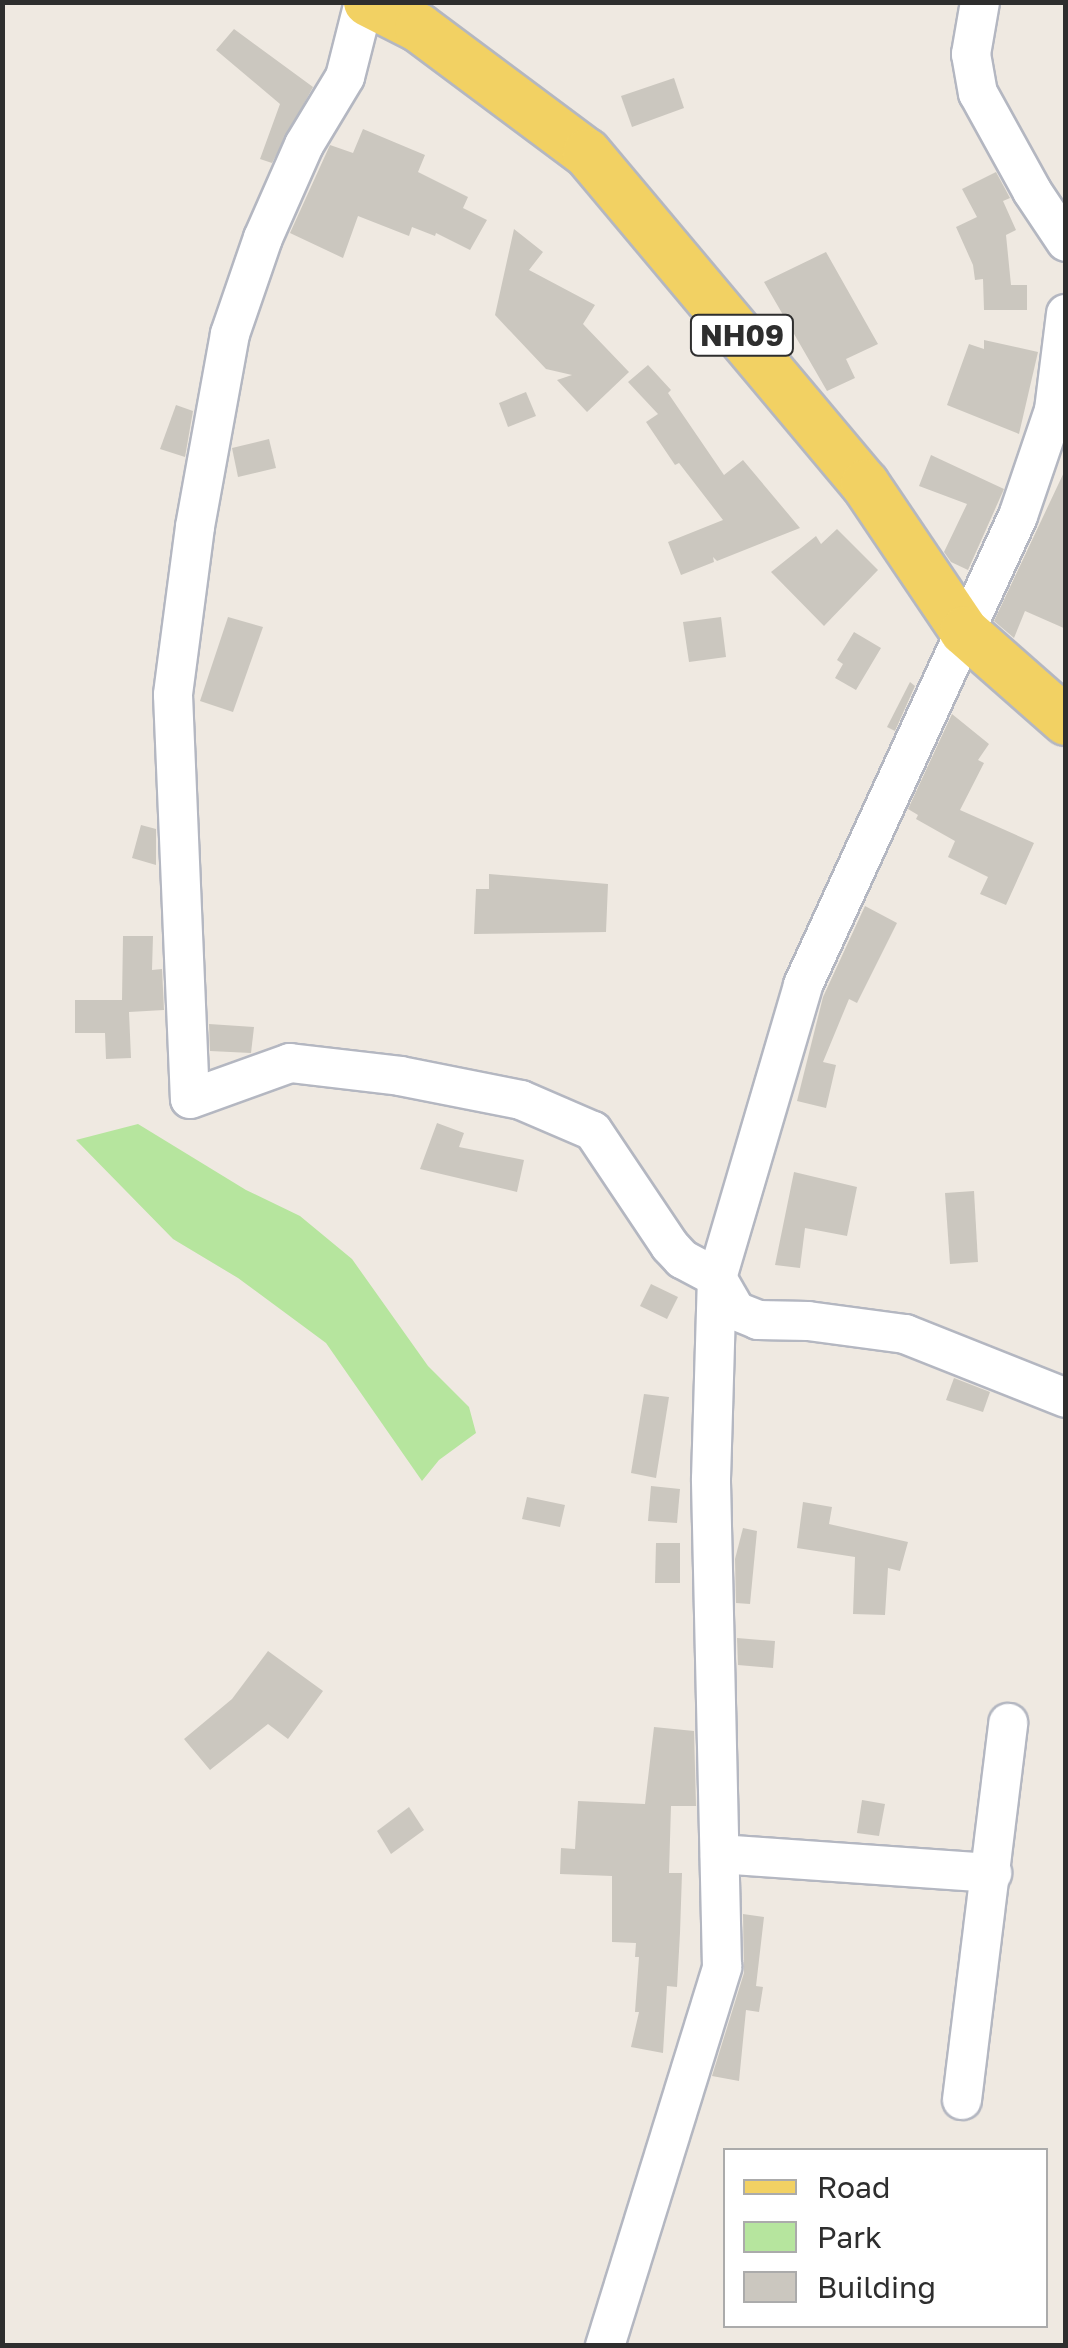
<!DOCTYPE html>
<html>
<head>
<meta charset="utf-8">
<style>
	body { margin:0 }
	#map { position:relative; width:1068px; height:2348px; overflow:hidden; background:#efe9e1; font-family:"Golos Text",sans-serif }
	div>[style] { position:absolute }
	.green>* { inset:0; background:#b6e59e }
	.building>* { inset:0; background:#cbc7bf }
	.roads { filter:drop-shadow(2px 0 #b4b7c1) drop-shadow(-2px 0 #b4b7c1) drop-shadow(0 2px #b4b7c1) drop-shadow(0 -2px #b4b7c1) }
	.minor>* { height:38px; margin:-19px; padding:0 19px; transform-origin:19px; border-radius:19px; background:#fff }
	.major>* { height:48px; margin:-24px; padding:0 24px; transform-origin:24px; border-radius:24px; background:#f2d163 }
	span { translate:-50% -50%; white-space:nowrap; text-align:center; line-height:1.15; -webkit-text-stroke:8px #fff; paint-order:stroke }
	.shield-label span { padding:2px 8px; background:#fff; border:2px solid; border-radius:8px; -webkit-text-stroke-width:0 }
	.shield-label { font-size:30px; color:#2e2e2e; font-weight:700 }
	.frame { position:absolute; inset:0; border:5px solid #2e2e2e; pointer-events:none }
	.legend { position:absolute; left:723px; top:2148px; width:325px; height:180px; box-sizing:border-box; background:#fff; border:2px solid #ababab; margin:0; padding:12px 18px; list-style:none; font-size:30px; color:#2e2e2e }
	.legend li { display:flex; align-items:center; gap:20px; height:50px }
	.legend b { width:50px; border:2px solid #ababab }
</style>
</head>
<body>
<div id="map">
	<div class="green">
		<i style="clip-path:polygon(138px 1124px,246px 1190px,300px 1216px,352px 1259px,428px 1366px,469px 1407px,476px 1433px,439px 1460px,422px 1481px,326px 1343px,238px 1278px,173px 1239px,76px 1140px)"></i>
	</div>
	<div class="building">
		<i style="clip-path:polygon(234px 29px,313px 87px,272px 163px,260px 159px,280px 104px,216px 50px)"></i>
		<i style="clip-path:polygon(674px 78px,684px 108px,632px 127px,621px 96px)"></i>
		<i style="clip-path:polygon(363px 129px,425px 155px,418px 172px,468px 197px,463px 208px,487px 220px,470px 250px,436px 233px,435px 236px,412px 227px,409px 236px,358px 216px,343px 258px,290px 233px,330px 145px,353px 153px)"></i>
		<i style="clip-path:polygon(996px 172px,1010px 198px,1003px 201px,1016px 230px,1006px 235px,1011px 285px,1027px 285px,1027px 310px,984px 310px,983px 279px,975px 280px,973px 265px,956px 227px,977px 217px,962px 189px)"></i>
		<i style="clip-path:polygon(514px 229px,543px 252px,529px 270px,595px 305px,583px 324px,629px 372px,587px 412px,557px 380px,572px 375px,546px 369px,495px 315px)"></i>
		<i style="clip-path:polygon(826px 252px,878px 344px,846px 359px,855px 378px,827px 391px,764px 282px)"></i>
		<i style="clip-path:polygon(984px 340px,1038px 352px,1019px 434px,947px 405px,969px 344px,984px 349px)"></i>
		<i style="clip-path:polygon(648px 365px,671px 390px,668px 393px,724px 475px,743px 460px,800px 528px,717px 561px,713px 557px,714px 562px,681px 575px,668px 542px,723px 520px,679px 463px,675px 465px,646px 422px,658px 414px,628px 382px)"></i>
		<i style="clip-path:polygon(526px 392px,536px 416px,508px 427px,499px 403px)"></i>
		<i style="clip-path:polygon(176px 405px,193px 411px,185px 457px,160px 449px)"></i>
		<i style="clip-path:polygon(269px 439px,276px 468px,238px 477px,232px 448px)"></i>
		<i style="clip-path:polygon(931px 455px,1004px 489px,968px 570px,951px 562px,944px 552px,967px 504px,919px 486px)"></i>
		<i style="clip-path:polygon(1066px 468px,1066px 629px,1025px 611px,1014px 638px,994px 621px)"></i>
		<i style="clip-path:polygon(837px 529px,878px 570px,824px 626px,771px 572px,816px 536px,821px 544px)"></i>
		<i style="clip-path:polygon(228px 617px,263px 627px,233px 712px,200px 701px)"></i>
		<i style="clip-path:polygon(721px 617px,726px 657px,689px 662px,683px 622px)"></i>
		<i style="clip-path:polygon(854px 632px,881px 648px,856px 690px,835px 678px,843px 664px,837px 660px)"></i>
		<i style="clip-path:polygon(910px 682px,915px 686px,895px 731px,887px 727px)"></i>
		<i style="clip-path:polygon(952px 714px,989px 744px,978px 760px,984px 763px,960px 810px,1034px 843px,1006px 905px,980px 894px,988px 877px,948px 857px,955px 841px,916px 819px,918px 815px,908px 809px)"></i>
		<i style="clip-path:polygon(141px 825px,156px 829px,156px 865px,132px 858px)"></i>
		<i style="clip-path:polygon(489px 874px,608px 884px,606px 932px,474px 934px,476px 889px,489px 889px)"></i>
		<i style="clip-path:polygon(865px 906px,897px 923px,857px 1003px,849px 999px,823px 1062px,836px 1065px,826px 1108px,797px 1101px,823px 997px)"></i>
		<i style="clip-path:polygon(123px 936px,153px 936px,152px 970px,162px 969px,164px 1010px,129px 1012px,131px 1058px,106px 1059px,105px 1033px,75px 1033px,75px 1000px,122px 1000px)"></i>
		<i style="clip-path:polygon(209px 1024px,254px 1027px,251px 1053px,210px 1051px)"></i>
		<i style="clip-path:polygon(437px 1123px,464px 1133px,459px 1147px,524px 1160px,517px 1192px,420px 1169px)"></i>
		<i style="clip-path:polygon(794px 1172px,857px 1187px,847px 1236px,805px 1228px,800px 1268px,775px 1265px)"></i>
		<i style="clip-path:polygon(974px 1191px,978px 1262px,950px 1264px,945px 1193px)"></i>
		<i style="clip-path:polygon(651px 1284px,678px 1297px,667px 1319px,640px 1306px)"></i>
		<i style="clip-path:polygon(954px 1378px,990px 1392px,983px 1412px,946px 1400px)"></i>
		<i style="clip-path:polygon(644px 1394px,669px 1397px,656px 1478px,631px 1473px)"></i>
		<i style="clip-path:polygon(651px 1486px,680px 1489px,677px 1523px,648px 1521px)"></i>
		<i style="clip-path:polygon(527px 1497px,565px 1505px,560px 1527px,522px 1519px)"></i>
		<i style="clip-path:polygon(803px 1502px,832px 1507px,829px 1524px,908px 1542px,900px 1571px,888px 1568px,885px 1615px,853px 1614px,855px 1557px,797px 1548px)"></i>
		<i style="clip-path:polygon(743px 1528px,757px 1531px,750px 1604px,736px 1603px,735px 1559px)"></i>
		<i style="clip-path:polygon(656px 1543px,680px 1543px,680px 1583px,655px 1583px)"></i>
		<i style="clip-path:polygon(737px 1638px,775px 1641px,773px 1668px,738px 1665px)"></i>
		<i style="clip-path:polygon(268px 1651px,323px 1691px,288px 1739px,268px 1724px,210px 1770px,184px 1739px,232px 1699px)"></i>
		<i style="clip-path:polygon(654px 1727px,694px 1731px,696px 1806px,671px 1806px,669px 1873px,682px 1873px,680px 1933px,677px 1987px,667px 1986px,663px 2053px,631px 2047px,639px 2012px,635px 2012px,639px 1957px,635px 1957px,636px 1943px,612px 1942px,612px 1876px,560px 1874px,561px 1848px,575px 1849px,578px 1801px,645px 1804px)"></i>
		<i style="clip-path:polygon(862px 1800px,885px 1804px,879px 1836px,857px 1833px)"></i>
		<i style="clip-path:polygon(409px 1807px,424px 1830px,391px 1854px,377px 1831px)"></i>
		<i style="clip-path:polygon(743px 1914px,764px 1917px,756px 1986px,763px 1987px,759px 2012px,746px 2010px,739px 2081px,712px 2076px,744px 1973px)"></i>
	</div>
	<div class="roads">
		<div class="minor">
			<i style="left:364px;top:2px;width:77px;rotate:104.2deg"></i>
			<i style="left:345px;top:77px;width:79px;rotate:121.1deg"></i>
			<i style="left:304px;top:145px;width:102px;rotate:113.8deg"></i>
			<i style="left:263px;top:238px;width:102px;rotate:109deg"></i>
			<i style="left:230px;top:334px;width:196px;rotate:100.3deg"></i>
			<i style="left:195px;top:527px;width:169px;rotate:97.5deg"></i>
			<i style="left:173px;top:695px;width:404px;rotate:87.6deg"></i>
			<i style="left:190px;top:1099px;width:106px;rotate:-19.8deg"></i>
			<i style="left:290px;top:1063px;width:111px;rotate:6.7deg"></i>
			<i style="left:400px;top:1076px;width:123px;rotate:11.2deg"></i>
			<i style="left:521px;top:1100px;width:78px;rotate:23.3deg"></i>
			<i style="left:593px;top:1131px;width:138px;rotate:56.2deg"></i>
			<i style="left:670px;top:1246px;width:18px;rotate:47deg"></i>
			<i style="left:682px;top:1259px;width:40px;rotate:28deg"></i>
			<i style="left:717px;top:1278px;width:38px;rotate:60deg"></i>
			<i style="left:736px;top:1311px;width:24px;rotate:22deg"></i>
			<i style="left:758px;top:1320px;width:50px;rotate:1.1deg"></i>
			<i style="left:808px;top:1321px;width:98px;rotate:7.6deg"></i>
			<i style="left:905px;top:1334px;width:173px;rotate:21.7deg"></i>
			<i style="left:980px;top:2px;width:53px;rotate:99.8deg"></i>
			<i style="left:971px;top:54px;width:40px;rotate:80deg"></i>
			<i style="left:978px;top:93px;width:112px;rotate:61.1deg"></i>
			<i style="left:1032px;top:191px;width:61px;rotate:56.3deg"></i>
			<i style="left:720px;top:1854px;width:273px;rotate:4deg"></i>
			<i style="left:962px;top:2100px;width:380px;rotate:-83deg"></i>
			<i style="left:605px;top:2346px;width:397px;rotate:-72.8deg"></i>
			<i style="left:722px;top:1967px;width:488px;rotate:-91.3deg"></i>
			<i style="left:711px;top:1479px;width:201px;rotate:-88.3deg"></i>
			<i style="left:717px;top:1278px;width:305px;rotate:-73.6deg"></i>
			<i style="left:803px;top:985px;width:516px;rotate:-65.37deg"></i>
			<i style="left:1018px;top:516px;width:112px;rotate:-71.2deg"></i>
			<i style="left:1054px;top:410px;width:97px;rotate:-82.9deg"></i>
		</div>
		<div class="major">
			<i style="left:368px;top:2px;width:57px;rotate:27deg"></i>
			<i style="left:419px;top:28px;width:209px;rotate:36.7deg"></i>
			<i style="left:587px;top:153px;width:432px;rotate:50deg"></i>
			<i style="left:865px;top:484px;width:177px;rotate:56deg"></i>
			<i style="left:964px;top:631px;width:136px;rotate:41.4deg"></i>
		</div>
	</div>
	<div class="shield-label">
		<span style="left:742px;top:335px">NH09</span>
	</div>
	<div class="frame"></div>
	<ul class="legend">
	<li><b style="height:12px;background:#f2d163"></b>Road</li>
	<li><b style="height:28px;background:#b6e59e"></b>Park</li>
	<li><b style="height:28px;background:#cbc7bf"></b>Building</li>
	</ul>
</div>
</body>
</html>
